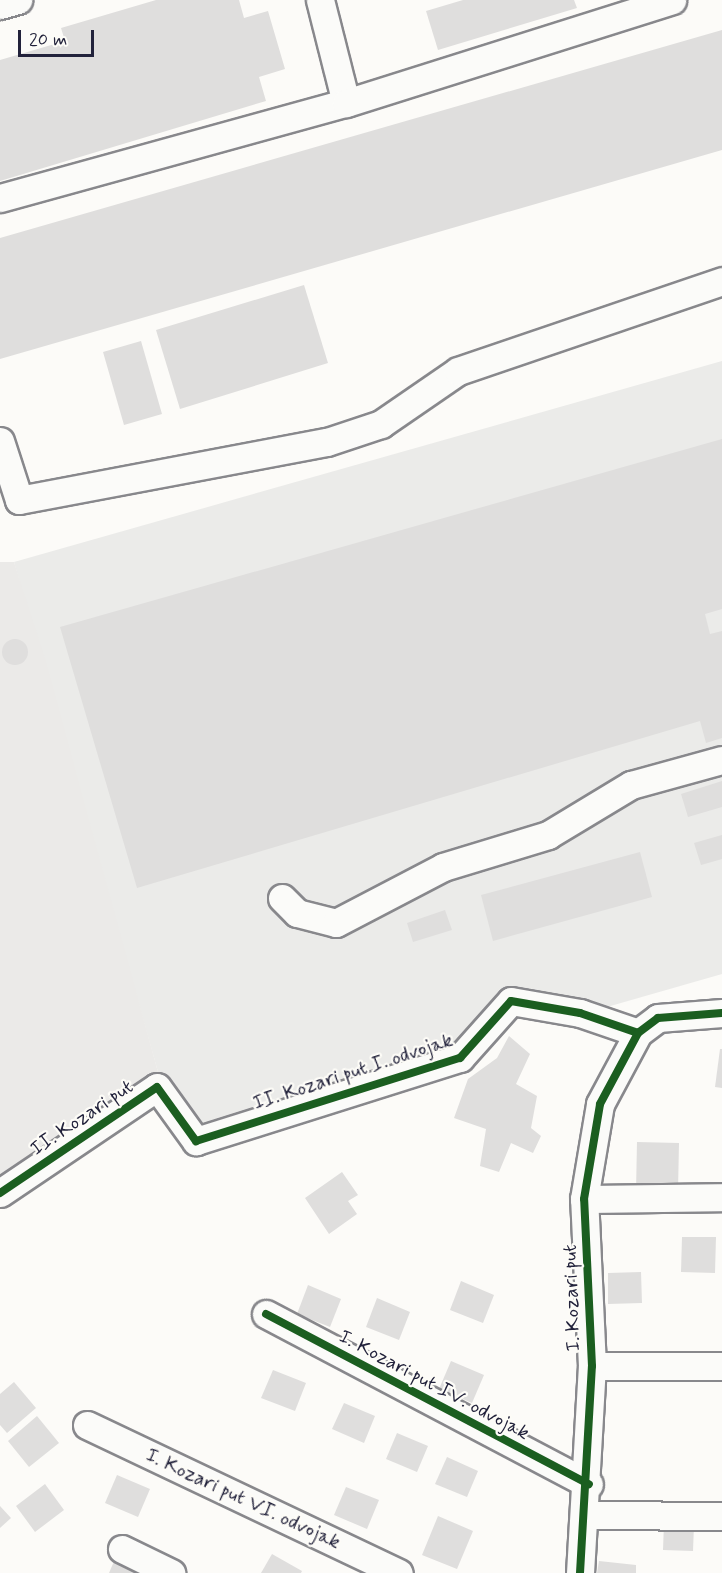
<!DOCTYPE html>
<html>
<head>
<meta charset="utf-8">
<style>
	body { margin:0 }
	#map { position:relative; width:722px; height:1573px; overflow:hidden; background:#fcfbf8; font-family:Mynerve,sans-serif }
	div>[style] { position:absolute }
	.built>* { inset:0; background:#ebebe9 }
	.green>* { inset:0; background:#ebeae8 }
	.building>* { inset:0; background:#dfdedd }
	.round { border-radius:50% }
	.roads { filter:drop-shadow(2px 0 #88888c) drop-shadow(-2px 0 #88888c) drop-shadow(0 2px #88888c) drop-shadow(0 -2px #88888c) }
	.minor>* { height:27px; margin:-13.5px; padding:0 13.5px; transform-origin:13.5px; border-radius:13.5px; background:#fbfbf9 }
	.cycleway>* { height:8px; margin:-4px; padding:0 4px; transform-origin:4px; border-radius:4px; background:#1b5e20 }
	span { translate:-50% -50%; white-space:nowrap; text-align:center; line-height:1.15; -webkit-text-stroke:4.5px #fdfcf7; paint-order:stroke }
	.street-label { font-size:20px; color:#22223b }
	.scale { position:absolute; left:18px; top:30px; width:76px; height:27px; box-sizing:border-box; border:3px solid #22223b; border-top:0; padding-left:8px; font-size:18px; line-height:21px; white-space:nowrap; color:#22223b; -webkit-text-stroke:4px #fdfcf7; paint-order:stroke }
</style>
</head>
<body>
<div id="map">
	<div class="built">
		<i style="clip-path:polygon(722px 361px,722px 974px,600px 1009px,508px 989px,461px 1051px,198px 1125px,158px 1072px,14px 562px)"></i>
	</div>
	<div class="green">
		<i style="clip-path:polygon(0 562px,14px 562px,45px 658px,158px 1072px,0 1175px)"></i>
	</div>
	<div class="building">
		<i style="clip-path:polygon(156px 0,239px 0,244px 18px,268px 11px,285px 69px,259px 77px,266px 101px,0 181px,0 60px,65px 41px,61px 28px)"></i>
		<i style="clip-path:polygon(463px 0,574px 0,577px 8px,438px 50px,426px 11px)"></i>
		<i style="clip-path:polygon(722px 30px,722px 150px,0 359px,0 238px)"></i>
		<i style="clip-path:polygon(304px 285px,328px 363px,180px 409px,156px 330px)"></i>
		<i style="clip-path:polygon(141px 341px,162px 414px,124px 425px,103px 352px)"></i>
		<i style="clip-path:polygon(722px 439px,722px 609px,705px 614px,710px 634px,722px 631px,722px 738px,706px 743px,700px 721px,137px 888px,60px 627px)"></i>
		<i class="round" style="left:2px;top:639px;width:26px;height:26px"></i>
		<i style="clip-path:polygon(722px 781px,722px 807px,688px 817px,681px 794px)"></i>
		<i style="clip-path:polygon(722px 835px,722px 859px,701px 865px,694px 843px)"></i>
		<i style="clip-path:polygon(640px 852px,652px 897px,493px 941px,481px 895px)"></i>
		<i style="clip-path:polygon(445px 910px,452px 930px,413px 942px,407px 923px)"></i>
		<i style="clip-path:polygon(509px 1036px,530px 1054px,516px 1084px,537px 1096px,531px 1128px,541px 1136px,533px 1153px,511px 1143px,499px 1172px,480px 1166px,486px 1129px,454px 1118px,468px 1079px,497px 1058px)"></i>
		<i style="clip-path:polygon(720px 1049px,722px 1049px,722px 1088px,715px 1087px)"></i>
		<i style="clip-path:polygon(637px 1142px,679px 1143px,678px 1191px,636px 1191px)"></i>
		<i style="clip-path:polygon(342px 1172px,358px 1195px,348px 1201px,357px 1214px,329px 1234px,305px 1198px)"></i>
		<i style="clip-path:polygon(682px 1237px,716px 1237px,715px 1273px,681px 1272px)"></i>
		<i style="clip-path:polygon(641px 1272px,642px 1303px,608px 1304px,608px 1273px)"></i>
		<i style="clip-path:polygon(461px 1281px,494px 1295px,483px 1323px,450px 1310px)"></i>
		<i style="clip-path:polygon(308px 1285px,341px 1299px,330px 1327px,297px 1314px)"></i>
		<i style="clip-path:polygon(377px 1298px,410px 1312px,399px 1340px,366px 1327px)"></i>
		<i style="clip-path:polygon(451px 1361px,484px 1375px,472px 1403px,439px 1389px)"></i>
		<i style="clip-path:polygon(273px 1370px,306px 1383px,295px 1411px,261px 1398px)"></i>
		<i style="clip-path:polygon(14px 1382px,36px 1408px,7px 1433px,0 1425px,0 1394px)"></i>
		<i style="clip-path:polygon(344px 1403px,375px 1416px,364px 1443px,332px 1429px)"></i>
		<i style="clip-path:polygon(37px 1416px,59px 1443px,29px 1467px,8px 1441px)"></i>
		<i style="clip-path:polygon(397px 1433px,428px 1446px,417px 1472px,386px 1459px)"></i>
		<i style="clip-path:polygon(447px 1457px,478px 1471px,467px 1497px,435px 1484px)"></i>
		<i style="clip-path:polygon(117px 1475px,150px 1489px,138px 1517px,105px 1503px)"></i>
		<i style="clip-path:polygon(45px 1484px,64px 1510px,35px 1532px,16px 1506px)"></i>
		<i style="clip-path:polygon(346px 1487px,379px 1500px,367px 1529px,334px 1515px)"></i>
		<i style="clip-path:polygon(0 1506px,11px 1518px,0 1528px)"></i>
		<i style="clip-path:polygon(438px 1516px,473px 1531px,457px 1569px,422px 1555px)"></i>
		<i style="clip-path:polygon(664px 1523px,694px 1525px,693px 1551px,663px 1550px)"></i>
		<i style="clip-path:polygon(272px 1554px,302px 1571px,301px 1573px,261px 1573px)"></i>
		<i style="clip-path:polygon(115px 1559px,148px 1573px,109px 1573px)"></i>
		<i style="clip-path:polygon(599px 1561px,636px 1565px,636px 1573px,597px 1573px)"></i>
	</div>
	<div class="roads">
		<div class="minor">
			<i style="left:320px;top:0;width:106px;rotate:75.8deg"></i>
			<i style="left:0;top:5px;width:19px;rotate:-16deg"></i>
			<i style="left:0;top:198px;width:359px;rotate:-15.4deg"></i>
			<i style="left:346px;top:103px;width:342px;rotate:-17.5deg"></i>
			<i style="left:0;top:441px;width:62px;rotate:72.1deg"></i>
			<i style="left:19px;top:500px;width:313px;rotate:-10.7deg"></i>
			<i style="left:327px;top:442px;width:57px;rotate:-18.4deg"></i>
			<i style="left:381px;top:424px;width:93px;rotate:-34.5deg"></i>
			<i style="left:458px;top:371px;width:279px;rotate:-18.8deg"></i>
			<i style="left:282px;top:898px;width:21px;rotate:45deg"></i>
			<i style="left:297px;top:913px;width:40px;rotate:14.4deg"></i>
			<i style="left:336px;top:923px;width:121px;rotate:-27.6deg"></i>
			<i style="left:443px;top:867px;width:110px;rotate:-16.9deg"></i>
			<i style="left:548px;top:835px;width:97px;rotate:-31.1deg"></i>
			<i style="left:631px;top:785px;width:94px;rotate:-15.4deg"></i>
			<i style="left:0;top:1193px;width:189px;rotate:-34deg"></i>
			<i style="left:157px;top:1087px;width:67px;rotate:54.2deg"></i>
			<i style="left:196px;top:1141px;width:277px;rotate:-17.5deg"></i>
			<i style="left:460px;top:1058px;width:76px;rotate:-48.2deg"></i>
			<i style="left:511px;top:1001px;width:70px;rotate:9.9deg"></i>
			<i style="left:580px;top:1013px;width:61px;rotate:19deg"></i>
			<i style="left:584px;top:1199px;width:138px;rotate:-0.8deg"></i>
			<i style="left:266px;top:1314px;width:365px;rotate:27.8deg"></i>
			<i style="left:592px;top:1366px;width:130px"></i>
			<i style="left:87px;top:1425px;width:345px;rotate:25.4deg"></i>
			<i style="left:587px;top:1515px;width:135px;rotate:0.4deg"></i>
			<i style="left:122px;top:1549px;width:55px;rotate:26.1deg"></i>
			<i style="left:580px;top:1573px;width:207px;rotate:-86.7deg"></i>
			<i style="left:592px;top:1366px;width:167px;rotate:-92.7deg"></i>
			<i style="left:584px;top:1199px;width:96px;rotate:-80.4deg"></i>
			<i style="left:600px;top:1104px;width:81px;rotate:-61.8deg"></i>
			<i style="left:638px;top:1033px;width:25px;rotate:-37deg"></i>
			<i style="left:658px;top:1018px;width:64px;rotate:-4.5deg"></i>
		</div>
	</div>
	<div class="cycleway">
		<i style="left:0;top:1193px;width:189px;rotate:-34deg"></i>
		<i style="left:157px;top:1087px;width:67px;rotate:54.2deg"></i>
		<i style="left:196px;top:1141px;width:277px;rotate:-17.5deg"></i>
		<i style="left:460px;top:1058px;width:76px;rotate:-48.2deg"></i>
		<i style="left:511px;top:1001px;width:70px;rotate:9.9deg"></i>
		<i style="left:580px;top:1013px;width:61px;rotate:19deg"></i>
		<i style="left:266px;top:1314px;width:365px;rotate:27.8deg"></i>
		<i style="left:580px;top:1573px;width:207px;rotate:-86.7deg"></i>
		<i style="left:592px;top:1366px;width:167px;rotate:-92.7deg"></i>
		<i style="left:584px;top:1199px;width:96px;rotate:-80.4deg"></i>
		<i style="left:600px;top:1104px;width:81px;rotate:-61.8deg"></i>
		<i style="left:638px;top:1033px;width:25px;rotate:-37deg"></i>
		<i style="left:658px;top:1018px;width:64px;rotate:-4.5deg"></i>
	</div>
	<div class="street-label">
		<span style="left:353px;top:1072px;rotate:-18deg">II. Kozari put I. odvojak</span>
		<span style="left:82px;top:1118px;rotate:-34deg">II. Kozari put</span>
		<span style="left:572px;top:1298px;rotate:-92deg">I. Kozari put</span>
		<span style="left:434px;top:1385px;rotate:28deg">I. Kozari put IV. odvojak</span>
		<span style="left:243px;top:1499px;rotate:25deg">I. Kozari put VI. odvojak</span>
	</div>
	<div class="scale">20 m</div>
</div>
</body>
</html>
